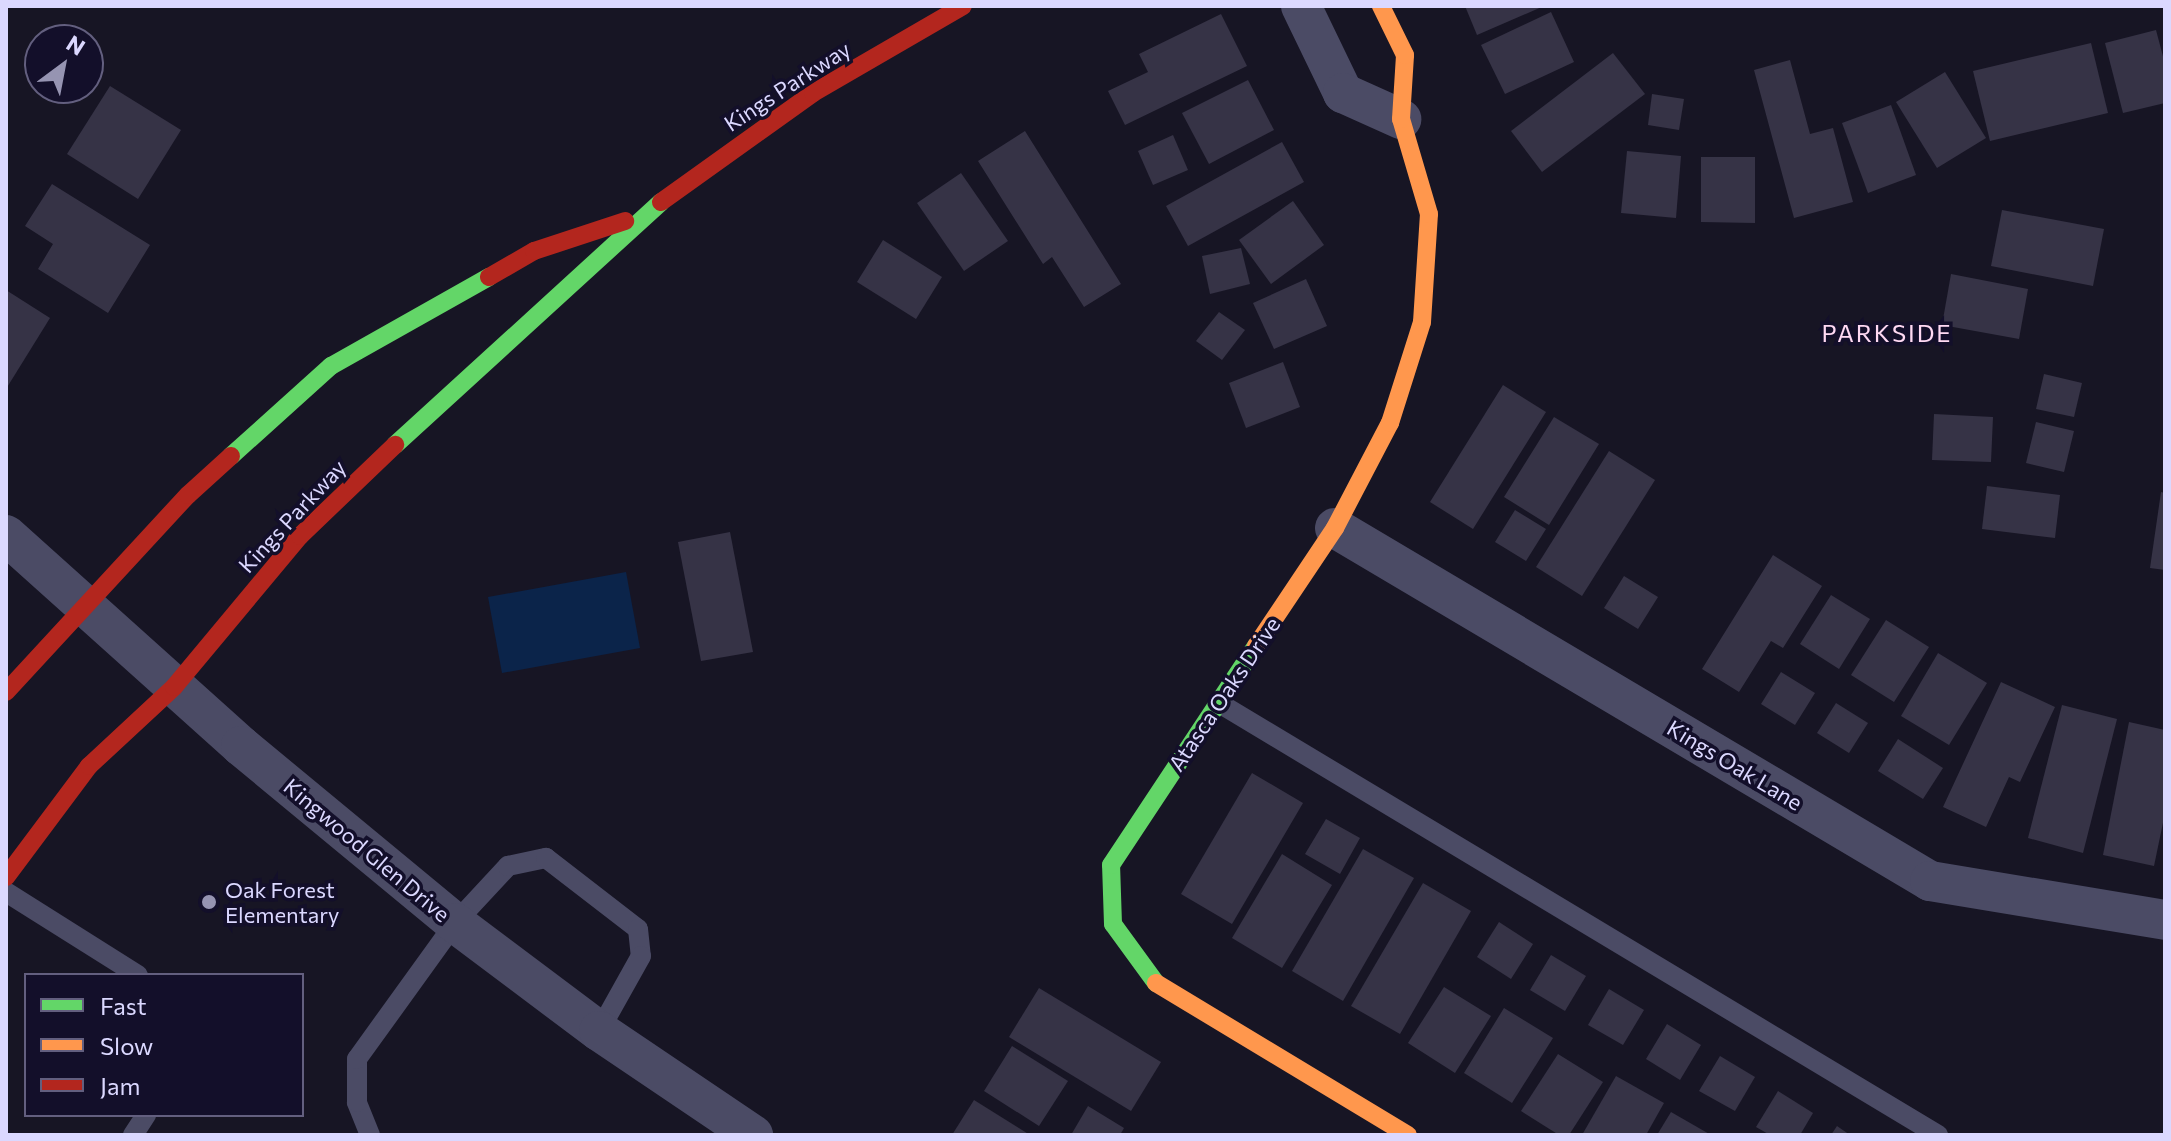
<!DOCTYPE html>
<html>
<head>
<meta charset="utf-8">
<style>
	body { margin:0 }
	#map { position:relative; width:2171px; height:1141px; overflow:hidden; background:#171524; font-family:Commissioner,sans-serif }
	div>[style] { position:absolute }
	.water>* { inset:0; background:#0b244a }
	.building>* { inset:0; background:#363346 }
	.lane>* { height:20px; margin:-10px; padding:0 10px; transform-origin:10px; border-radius:10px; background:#4b4b65 }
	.street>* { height:40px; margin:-20px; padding:0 20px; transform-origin:20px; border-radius:20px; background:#4b4b65 }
	.fast>* { height:18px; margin:-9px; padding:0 9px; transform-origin:9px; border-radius:9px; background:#63d668 }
	.slow>* { height:18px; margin:-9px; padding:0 9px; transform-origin:9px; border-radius:9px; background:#ff974d }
	.jam>* { height:18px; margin:-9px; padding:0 9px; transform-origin:9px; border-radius:9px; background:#b3261e }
	.dots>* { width:22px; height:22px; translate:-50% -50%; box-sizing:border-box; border:4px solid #130f2a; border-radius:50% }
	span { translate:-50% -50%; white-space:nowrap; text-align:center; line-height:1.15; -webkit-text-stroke:7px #130f2a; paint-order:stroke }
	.street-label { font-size:22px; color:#dbd8ff }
	.poi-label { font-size:22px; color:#dbd8ff }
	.left { translate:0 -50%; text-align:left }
	.neighbourhood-label { font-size:24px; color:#ffdaf3; letter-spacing:2px }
	.frame { position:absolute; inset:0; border:8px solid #dbd8ff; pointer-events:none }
	.legend { position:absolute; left:24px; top:973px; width:280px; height:144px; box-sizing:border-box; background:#130f2a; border:2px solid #635f7f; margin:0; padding:10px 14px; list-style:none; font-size:24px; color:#dbd8ff }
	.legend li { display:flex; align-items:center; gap:16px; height:40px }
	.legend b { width:40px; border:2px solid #635f7f }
	.north { position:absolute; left:24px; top:24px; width:80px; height:80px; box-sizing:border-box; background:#130f2a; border:2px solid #635f7f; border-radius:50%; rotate:32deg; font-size:22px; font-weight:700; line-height:32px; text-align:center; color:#dbd8ff }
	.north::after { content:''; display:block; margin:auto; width:28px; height:36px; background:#9694b2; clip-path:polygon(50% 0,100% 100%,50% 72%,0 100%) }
</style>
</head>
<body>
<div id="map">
	<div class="water">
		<i style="clip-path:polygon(626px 572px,640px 648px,502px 673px,488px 597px)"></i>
	</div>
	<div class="building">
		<i style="clip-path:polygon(1465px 6px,1544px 6px,1477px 35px)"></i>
		<i style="clip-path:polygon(1551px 12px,1574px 62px,1505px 94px,1481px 45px)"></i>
		<i style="clip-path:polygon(1221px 14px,1247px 66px,1125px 125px,1108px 91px,1148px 72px,1139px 54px)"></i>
		<i style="clip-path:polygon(2156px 30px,2165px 64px,2165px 103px,2123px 113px,2105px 43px)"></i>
		<i style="clip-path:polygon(2091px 43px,2108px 113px,1990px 141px,1973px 71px)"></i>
		<i style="clip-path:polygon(1613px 53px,1645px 94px,1542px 172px,1511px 131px)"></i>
		<i style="clip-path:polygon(1790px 60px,1810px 134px,1833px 128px,1853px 202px,1794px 218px,1754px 70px)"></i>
		<i style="clip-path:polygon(1945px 72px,1986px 138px,1937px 168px,1896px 102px)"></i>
		<i style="clip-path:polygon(1248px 80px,1274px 130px,1209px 164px,1182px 113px)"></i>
		<i style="clip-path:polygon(110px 86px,181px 130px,138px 199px,67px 154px)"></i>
		<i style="clip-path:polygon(1652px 94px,1684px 99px,1679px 130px,1648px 125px)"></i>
		<i style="clip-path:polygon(1891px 105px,1916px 175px,1868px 193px,1842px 123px)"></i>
		<i style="clip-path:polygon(1025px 131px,1121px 284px,1084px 307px,1052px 257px,1043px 264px,978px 161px)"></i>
		<i style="clip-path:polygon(1173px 135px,1188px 170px,1153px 185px,1138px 151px)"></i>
		<i style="clip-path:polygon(1282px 142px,1304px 182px,1188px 246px,1166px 206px)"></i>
		<i style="clip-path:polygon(1627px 151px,1681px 156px,1676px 218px,1621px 213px)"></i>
		<i style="clip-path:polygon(1701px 157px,1755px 157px,1755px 223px,1701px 222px)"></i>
		<i style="clip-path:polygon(961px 173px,1008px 241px,964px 271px,917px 203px)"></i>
		<i style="clip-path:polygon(52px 184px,150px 245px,108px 313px,38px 269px,53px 244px,25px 226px)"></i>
		<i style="clip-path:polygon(1293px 201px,1324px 245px,1271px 284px,1239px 240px)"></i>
		<i style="clip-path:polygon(2002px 210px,2104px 229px,2093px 286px,1991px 266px)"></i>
		<i style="clip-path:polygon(883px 240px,942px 277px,916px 319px,857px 282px)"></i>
		<i style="clip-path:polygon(1241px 248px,1250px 284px,1210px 294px,1202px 256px)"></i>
		<i style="clip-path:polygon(1951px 274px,2028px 289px,2019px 339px,1942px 325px)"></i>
		<i style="clip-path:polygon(1306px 279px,1327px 326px,1274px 349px,1253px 303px)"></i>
		<i style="clip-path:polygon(6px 290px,50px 318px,6px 389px)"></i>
		<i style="clip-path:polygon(1219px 312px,1245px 330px,1222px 360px,1196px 341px)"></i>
		<i style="clip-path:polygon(1283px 362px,1300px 407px,1246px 428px,1229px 383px)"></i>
		<i style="clip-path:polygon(2044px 374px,2082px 383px,2074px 417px,2036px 409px)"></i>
		<i style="clip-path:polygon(1503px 385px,1546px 412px,1473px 529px,1430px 502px)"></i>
		<i style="clip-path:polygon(1934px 414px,1993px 417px,1991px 462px,1932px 460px)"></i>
		<i style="clip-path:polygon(1554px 417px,1599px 444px,1549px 525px,1504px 497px)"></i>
		<i style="clip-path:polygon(2036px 422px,2074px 431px,2064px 472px,2026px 463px)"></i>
		<i style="clip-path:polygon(1609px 451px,1655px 480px,1582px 596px,1536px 567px)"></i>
		<i style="clip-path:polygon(1987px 486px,2060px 495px,2055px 538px,1982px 529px)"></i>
		<i style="clip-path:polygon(2161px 492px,2165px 493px,2165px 570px,2150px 568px)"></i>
		<i style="clip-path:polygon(1515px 510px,1546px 529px,1526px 561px,1495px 542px)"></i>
		<i style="clip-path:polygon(730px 532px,753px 652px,701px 661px,678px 542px)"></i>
		<i style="clip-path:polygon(1773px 555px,1822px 586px,1783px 648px,1771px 641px,1739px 692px,1702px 669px)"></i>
		<i style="clip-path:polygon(1624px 576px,1658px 597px,1638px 629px,1604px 608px)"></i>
		<i style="clip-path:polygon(1831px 595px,1870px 619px,1839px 669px,1800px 644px)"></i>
		<i style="clip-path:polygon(1886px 620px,1929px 647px,1894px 702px,1851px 675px)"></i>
		<i style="clip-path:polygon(1938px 653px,1987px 683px,1949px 745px,1901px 716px)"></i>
		<i style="clip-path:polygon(1781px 672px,1815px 693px,1795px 725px,1761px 704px)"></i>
		<i style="clip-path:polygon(2001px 682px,2055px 707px,2020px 782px,2009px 777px,1986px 827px,1943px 807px)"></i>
		<i style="clip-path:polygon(1836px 703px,1868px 723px,1849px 753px,1817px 733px)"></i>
		<i style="clip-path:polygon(2062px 705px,2117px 719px,2083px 853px,2028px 838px)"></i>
		<i style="clip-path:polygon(2129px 722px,2165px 730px,2165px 813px,2154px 866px,2103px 855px)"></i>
		<i style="clip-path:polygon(1898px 739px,1943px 768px,1923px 799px,1878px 771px)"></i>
		<i style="clip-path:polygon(1252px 773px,1303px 803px,1232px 924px,1181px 894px)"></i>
		<i style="clip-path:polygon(1326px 819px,1360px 838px,1340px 874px,1305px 854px)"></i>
		<i style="clip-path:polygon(1363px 849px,1414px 878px,1343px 1001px,1292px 971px)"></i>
		<i style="clip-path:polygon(1282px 854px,1332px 885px,1282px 968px,1232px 938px)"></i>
		<i style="clip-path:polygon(1423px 883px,1471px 911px,1400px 1034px,1351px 1006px)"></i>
		<i style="clip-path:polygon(1499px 922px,1533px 944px,1511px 979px,1477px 957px)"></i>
		<i style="clip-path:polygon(1551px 955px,1586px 976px,1565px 1011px,1530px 990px)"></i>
		<i style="clip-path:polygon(1444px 987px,1491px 1016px,1455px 1073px,1408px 1043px)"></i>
		<i style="clip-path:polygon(1039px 988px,1161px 1062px,1131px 1111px,1009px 1037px)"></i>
		<i style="clip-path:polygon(1609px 989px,1644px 1010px,1623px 1045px,1588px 1025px)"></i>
		<i style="clip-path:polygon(1504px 1008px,1553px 1038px,1512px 1103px,1464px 1073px)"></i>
		<i style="clip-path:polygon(1667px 1024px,1701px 1045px,1680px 1080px,1646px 1059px)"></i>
		<i style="clip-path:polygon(1012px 1046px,1068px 1081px,1039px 1126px,984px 1091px)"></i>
		<i style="clip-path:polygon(1558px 1054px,1603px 1082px,1569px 1135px,1559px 1135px,1521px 1111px)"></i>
		<i style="clip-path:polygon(1720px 1056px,1755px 1077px,1735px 1111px,1699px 1091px)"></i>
		<i style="clip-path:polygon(1616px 1076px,1664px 1103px,1646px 1135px,1582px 1135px)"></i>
		<i style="clip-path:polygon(1778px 1091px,1813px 1113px,1800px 1135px,1770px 1135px,1756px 1127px)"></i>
		<i style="clip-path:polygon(974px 1100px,1030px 1135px,952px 1135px)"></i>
		<i style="clip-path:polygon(1088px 1106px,1124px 1128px,1120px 1135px,1071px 1135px)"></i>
		<i style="clip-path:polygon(1671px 1112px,1711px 1135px,1657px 1135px)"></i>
		<i style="clip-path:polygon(1837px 1126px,1850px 1135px,1831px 1135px)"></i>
	</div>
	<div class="lane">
		<i style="left:1219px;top:703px;width:839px;rotate:31deg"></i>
		<i style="left:6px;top:892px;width:156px;rotate:32.2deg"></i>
		<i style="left:133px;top:1135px;width:24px;rotate:-57deg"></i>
		<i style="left:370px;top:1135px;width:35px;rotate:-112deg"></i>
		<i style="left:357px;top:1102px;width:43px;rotate:-90deg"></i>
		<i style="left:357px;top:1059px;width:168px;rotate:-54.2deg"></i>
		<i style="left:455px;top:923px;width:78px;rotate:-47.1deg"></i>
		<i style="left:508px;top:866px;width:39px;rotate:-12deg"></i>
		<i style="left:546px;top:858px;width:116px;rotate:37.7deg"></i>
		<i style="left:638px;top:929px;width:27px;rotate:84deg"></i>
		<i style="left:641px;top:956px;width:86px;rotate:119.2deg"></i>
	</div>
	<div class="street">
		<i style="left:1301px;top:6px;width:97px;rotate:64.2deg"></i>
		<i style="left:1343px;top:93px;width:64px;rotate:24.1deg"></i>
		<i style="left:1335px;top:528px;width:692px;rotate:30.68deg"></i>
		<i style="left:1930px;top:881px;width:238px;rotate:9.4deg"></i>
		<i style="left:6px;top:535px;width:316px;rotate:41.9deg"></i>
		<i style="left:241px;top:746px;width:278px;rotate:39.6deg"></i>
		<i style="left:455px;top:923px;width:180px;rotate:36.9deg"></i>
		<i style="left:599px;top:1031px;width:186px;rotate:34deg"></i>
	</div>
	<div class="fast">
		<i style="left:395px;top:445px;width:360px;rotate:-42.4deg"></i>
		<i style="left:231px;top:456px;width:135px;rotate:-42deg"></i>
		<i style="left:331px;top:366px;width:181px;rotate:-29.4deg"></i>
		<i style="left:1156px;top:983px;width:73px;rotate:-126.1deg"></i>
		<i style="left:1113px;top:924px;width:59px;rotate:-91.9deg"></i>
		<i style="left:1111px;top:865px;width:263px;rotate:-56.5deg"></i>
	</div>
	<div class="slow">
		<i style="left:1256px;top:646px;width:142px;rotate:-56.2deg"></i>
		<i style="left:1335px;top:528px;width:119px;rotate:-62.4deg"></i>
		<i style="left:1390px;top:423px;width:106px;rotate:-72.4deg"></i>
		<i style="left:1422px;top:322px;width:108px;rotate:-86.3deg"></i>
		<i style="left:1429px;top:214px;width:99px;rotate:-106.4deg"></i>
		<i style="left:1401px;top:119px;width:64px;rotate:-86.4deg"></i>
		<i style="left:1405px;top:55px;width:55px;rotate:-116.1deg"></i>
		<i style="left:1156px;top:983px;width:294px;rotate:31.1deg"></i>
	</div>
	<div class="jam">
		<i style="left:661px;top:202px;width:187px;rotate:-35.6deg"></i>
		<i style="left:813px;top:93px;width:173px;rotate:-30.1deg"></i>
		<i style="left:489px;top:277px;width:52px;rotate:-30deg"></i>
		<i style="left:534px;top:251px;width:96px;rotate:-18.2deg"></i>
		<i style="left:6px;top:692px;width:268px;rotate:-47.3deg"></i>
		<i style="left:188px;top:495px;width:58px;rotate:-42.2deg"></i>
		<i style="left:6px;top:877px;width:139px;rotate:-53.2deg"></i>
		<i style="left:89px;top:766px;width:116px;rotate:-42.9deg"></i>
		<i style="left:174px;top:687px;width:197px;rotate:-50.2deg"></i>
		<i style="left:300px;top:536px;width:132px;rotate:-43.8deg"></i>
	</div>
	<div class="dots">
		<i style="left:209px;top:902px;background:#9694b2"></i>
	</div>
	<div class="street-label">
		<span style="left:787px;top:86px;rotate:-33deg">Kings Parkway</span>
		<span style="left:292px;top:516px;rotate:-47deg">Kings Parkway</span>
		<span style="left:1224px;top:694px;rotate:-56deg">Atasca Oaks Drive</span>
		<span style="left:1735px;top:765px;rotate:31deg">Kings Oak Lane</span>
		<span style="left:367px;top:850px;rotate:40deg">Kingwood Glen Drive</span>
	</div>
	<div class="poi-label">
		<span class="left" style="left:225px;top:902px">Oak Forest<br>Elementary</span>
	</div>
	<div class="neighbourhood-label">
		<span style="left:1887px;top:333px">PARKSIDE</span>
	</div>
	<div class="frame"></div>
	<ul class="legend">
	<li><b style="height:10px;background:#63d668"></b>Fast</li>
	<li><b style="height:10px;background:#ff974d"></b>Slow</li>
	<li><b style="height:10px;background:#b3261e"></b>Jam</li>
	</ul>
	<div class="north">N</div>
</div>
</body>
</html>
